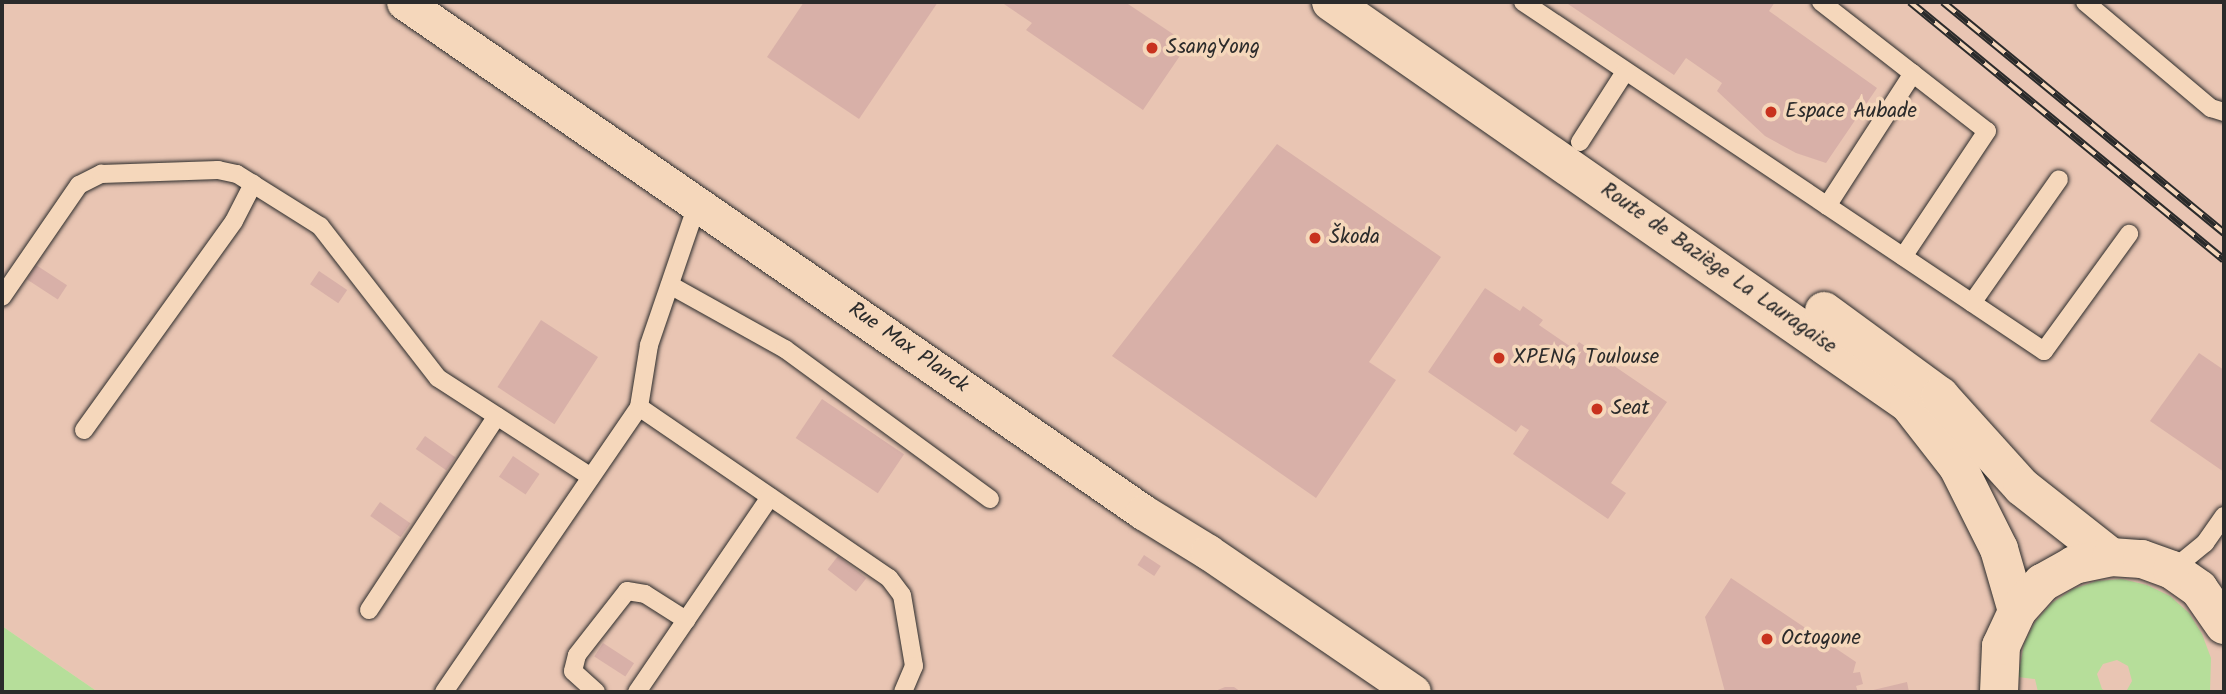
<!DOCTYPE html>
<html>
<head>
<meta charset="utf-8">
<style>
  body { margin:0 }
  #map { position:relative; width:2226px; height:694px; overflow:hidden; background:#f6d3bc; font-family:Kalam,sans-serif }
  div>[style] { position:absolute }
  [style*='--x'] { left:calc(var(--x)*1px); top:calc(var(--y)*1px); width:calc(var(--w)*1px); rotate:calc(var(--a)*1deg) }
  .built>* { inset:0; background:#e9c5b3 }
  .green>* { inset:0; background:#b6de9a }
  .building>* { inset:0; background:#d8b0a8; transform-origin:0 0 }
  .roads { filter:drop-shadow(0 0 2px #2b2b2b) drop-shadow(0 0 2px #2b2b2b) }
  .service>* { height:18px; margin:-9px; padding:0 9px; transform-origin:9px; border-radius:9px; background:#f5d7bb }
  .minor>* { height:35px; margin:-17.5px; padding:0 17.5px; transform-origin:17.5px; border-radius:17.5px; background:#f5d7bb }
  .secondary>* { height:38px; margin:-19px; padding:0 19px; transform-origin:19px; border-radius:19px; background:#f5d7bb }
  .rail>* { height:8px; margin-top:-4px; transform-origin:0; background:repeating-linear-gradient(90deg,#f5d7bb 0 16px,#2b2b2b 0 32px); box-sizing:border-box; border-block:2px solid #2b2b2b }
  .dots>* { width:19px; height:19px; translate:-50% -50%; box-sizing:border-box; border:4px solid #f5d7bb; border-radius:50% }
  span { translate:-50% -50%; white-space:nowrap; text-align:center; line-height:1.15; -webkit-text-stroke:7px #f5d7bb; paint-order:stroke }
  .poi-label { font-size:21px; color:#2b2b2b }
  .left { translate:0 -50%; text-align:left }
  .street-label { font-size:21px; color:#2b2b2b }
  .frame { position:absolute; inset:0; border:4px solid #2b2b2b; pointer-events:none }
</style>
</head>
<body>
<div id="map">
  <div class="built">
    <div style="clip-path:polygon(2px 2px,2224px 2px,2224px 692px,98px 692px,2px 626px)"></div>
  </div>
  <div class="green">
    <div style="clip-path:polygon(2122px 579px,2147px 585px,2170px 596px,2189px 613px,2202px 634px,2211px 658px,2210px 692px,2119px 692px,2127px 690px,2132px 681px,2128px 666px,2117px 660px,2103px 664px,2097px 674px,2102px 689px,2107px 692px,2038px 692px,2035px 679px,2018px 677px,2024px 644px,2035px 622px,2052px 603px,2073px 589px,2097px 581px)"></div>
    <div style="clip-path:polygon(2px 626px,98px 692px,2px 692px)"></div>
  </div>
  <div class="building">
    <div style="clip-path:polygon(804px 2px,938px 2px,859px 119px,767px 57px)"></div>
    <div style="clip-path:polygon(1001px 2px,1125px 2px,1188px 44px,1143px 110px,1026px 30px,1032px 23px)"></div>
    <div style="clip-path:polygon(1565px 2px,1775px 2px,1769px 11px,1877px 88px,1826px 163px,1796px 153px,1765px 136px,1717px 91px,1722px 83px,1686px 58px,1674px 75px)"></div>
    <div style="clip-path:polygon(1277px 144px,1441px 257px,1369px 362px,1396px 380px,1316px 498px,1112px 356px)"></div>
    <div style="left:36px;top:265px;width:37px;height:17px;rotate:33deg"></div>
    <div style="left:319px;top:271px;width:34px;height:16px;rotate:34deg"></div>
    <div style="clip-path:polygon(1485px 288px,1520px 311px,1523px 306px,1543px 320px,1539px 325px,1574px 349px,1579px 342px,1667px 402px,1611px 483px,1626px 493px,1608px 519px,1513px 454px,1529px 430px,1521px 425px,1516px 432px,1428px 372px)"></div>
    <div style="left:541px;top:320px;width:68px;height:80px;rotate:33deg"></div>
    <div style="clip-path:polygon(2199px 353px,2224px 370px,2224px 472px,2150px 421px)"></div>
    <div style="left:822px;top:399px;width:99px;height:47px;rotate:34deg"></div>
    <div style="left:425px;top:436px;width:37px;height:16px;rotate:35deg"></div>
    <div style="left:513px;top:456px;width:32px;height:25px;rotate:34deg"></div>
    <div style="left:380px;top:502px;width:37px;height:17px;rotate:35deg"></div>
    <div style="left:1144px;top:555px;width:20px;height:12px;rotate:33deg"></div>
    <div style="left:838px;top:556px;width:36px;height:17px;rotate:38deg"></div>
    <div style="clip-path:polygon(1731px 578px,1856px 662px,1853px 673px,1860px 672px,1863px 684px,1856px 686px,1858px 692px,1725px 692px,1705px 617px)"></div>
    <div style="left:603px;top:643px;width:37px;height:16px;rotate:33deg"></div>
    <div style="clip-path:polygon(1907px 682px,1909px 692px,1869px 692px,1869px 691px)"></div>
    <div style="clip-path:polygon(1225px 687px,1234px 687px,1241px 692px,1213px 692px)"></div>
  </div>
  <div class="roads">
    <div class="service">
      <div style="--x:1523;--y:2;--w:627;--a:33.82"></div>
      <div style="--x:2044;--y:351;--w:145;--a:-54"></div>
      <div style="--x:1821;--y:2;--w:210;--a:37.9"></div>
      <div style="--x:1987;--y:131;--w:151;--a:123.7"></div>
      <div style="--x:2085;--y:2;--w:165;--a:40.1"></div>
      <div style="--x:2211;--y:108;--w:14;--a:17"></div>
      <div style="--x:1580;--y:142;--w:83;--a:-57.3"></div>
      <div style="--x:1827;--y:206;--w:158;--a:-57.1"></div>
      <div style="--x:670;--y:285;--w:132;--a:29.1"></div>
      <div style="--x:785;--y:349;--w:254;--a:36.2"></div>
      <div style="--x:2;--y:297;--w:136;--a:-55.5"></div>
      <div style="--x:79;--y:185;--w:25;--a:-27"></div>
      <div style="--x:101;--y:174;--w:117;--a:-2"></div>
      <div style="--x:218;--y:170;--w:19;--a:12"></div>
      <div style="--x:237;--y:174;--w:98;--a:32.1"></div>
      <div style="--x:320;--y:226;--w:192;--a:52.2"></div>
      <div style="--x:438;--y:378;--w:182;--a:32.9"></div>
      <div style="--x:1972;--y:303;--w:151;--a:-54.9"></div>
      <div style="--x:639;--y:407;--w:303;--a:34.4"></div>
      <div style="--x:889;--y:578;--w:21;--a:53"></div>
      <div style="--x:902;--y:595;--w:72;--a:80.4"></div>
      <div style="--x:914;--y:666;--w:28;--a:113"></div>
      <div style="--x:84;--y:430;--w:257;--a:-54.3"></div>
      <div style="--x:234;--y:221;--w:42;--a:-62.8"></div>
      <div style="--x:2172;--y:570;--w:43;--a:-39.3"></div>
      <div style="--x:2205;--y:543;--w:33;--a:-55"></div>
      <div style="--x:369;--y:610;--w:232;--a:-56.6"></div>
      <div style="--x:444;--y:692;--w:345;--a:-55.6"></div>
      <div style="--x:639;--y:407;--w:63;--a:-80.8"></div>
      <div style="--x:649;--y:345;--w:151;--a:-71.1"></div>
      <div style="--x:596;--y:692;--w:31;--a:-138"></div>
      <div style="--x:573;--y:671;--w:16;--a:-76"></div>
      <div style="--x:577;--y:655;--w:81;--a:-52"></div>
      <div style="--x:627;--y:591;--w:18;--a:9"></div>
      <div style="--x:645;--y:594;--w:49;--a:32.4"></div>
      <div style="--x:637;--y:692;--w:236;--a:-55.7"></div>
    </div>
    <div class="minor">
      <div style="--x:404;--y:2;--w:898;--a:34.61"></div>
      <div style="--x:1143;--y:512;--w:76;--a:31.6"></div>
      <div style="--x:1208;--y:552;--w:248;--a:34.3"></div>
    </div>
    <div class="secondary">
      <div style="--x:1331;--y:2;--w:704;--a:34.82"></div>
      <div style="--x:1909;--y:404;--w:80;--a:52.1"></div>
      <div style="--x:1958;--y:467;--w:92;--a:63.4"></div>
      <div style="--x:1999;--y:549;--w:65;--a:73.8"></div>
      <div style="--x:1824;--y:311;--w:144;--a:36.2"></div>
      <div style="--x:1940;--y:396;--w:122;--a:48"></div>
      <div style="--x:2022;--y:487;--w:113;--a:38.2"></div>
      <div style="--x:1999;--y:692;--w:46;--a:-87.5"></div>
      <div style="--x:2001;--y:646;--w:38;--a:-65"></div>
      <div style="--x:2017;--y:611;--w:38;--a:-48"></div>
      <div style="--x:2042;--y:583;--w:37;--a:-29"></div>
      <div style="--x:2074;--y:565;--w:38;--a:-12"></div>
      <div style="--x:2111;--y:557;--w:31;--a:4"></div>
      <div style="--x:2142;--y:559;--w:32;--a:20"></div>
      <div style="--x:2172;--y:570;--w:33;--a:35"></div>
      <div style="--x:2199;--y:589;--w:44;--a:55.2"></div>
    </div>
  </div>
  <div class="rail">
    <div style="--x:1910;--y:2;--w:406;--a:39.4"></div>
    <div style="--x:1943;--y:2;--w:364;--a:39.4"></div>
  </div>
  <div class="dots">
    <div style="left:1152px;top:48px;background:#c8321e"></div>
    <div style="left:1771px;top:112px;background:#c8321e"></div>
    <div style="left:1315px;top:238px;background:#c8321e"></div>
    <div style="left:1499px;top:358px;background:#c8321e"></div>
    <div style="left:1597px;top:409px;background:#c8321e"></div>
    <div style="left:1767px;top:639px;background:#c8321e"></div>
  </div>
  <div class="poi-label">
    <span class="left" style="left:1166px;top:48px">SsangYong</span>
    <span class="left" style="left:1785px;top:112px">Espace Aubade</span>
    <span class="left" style="left:1329px;top:238px">Škoda</span>
    <span class="left" style="left:1513px;top:358px">XPENG Toulouse</span>
    <span class="left" style="left:1611px;top:409px">Seat</span>
    <span class="left" style="left:1781px;top:639px">Octogone</span>
  </div>
  <div class="street-label">
    <span style="left:1718px;top:269px;rotate:35deg">Route de Baziège La Lauragaise</span>
    <span style="left:908px;top:348px;rotate:35deg">Rue Max Planck</span>
  </div>
  <div class="frame"></div>
</div>
</body>
</html>
